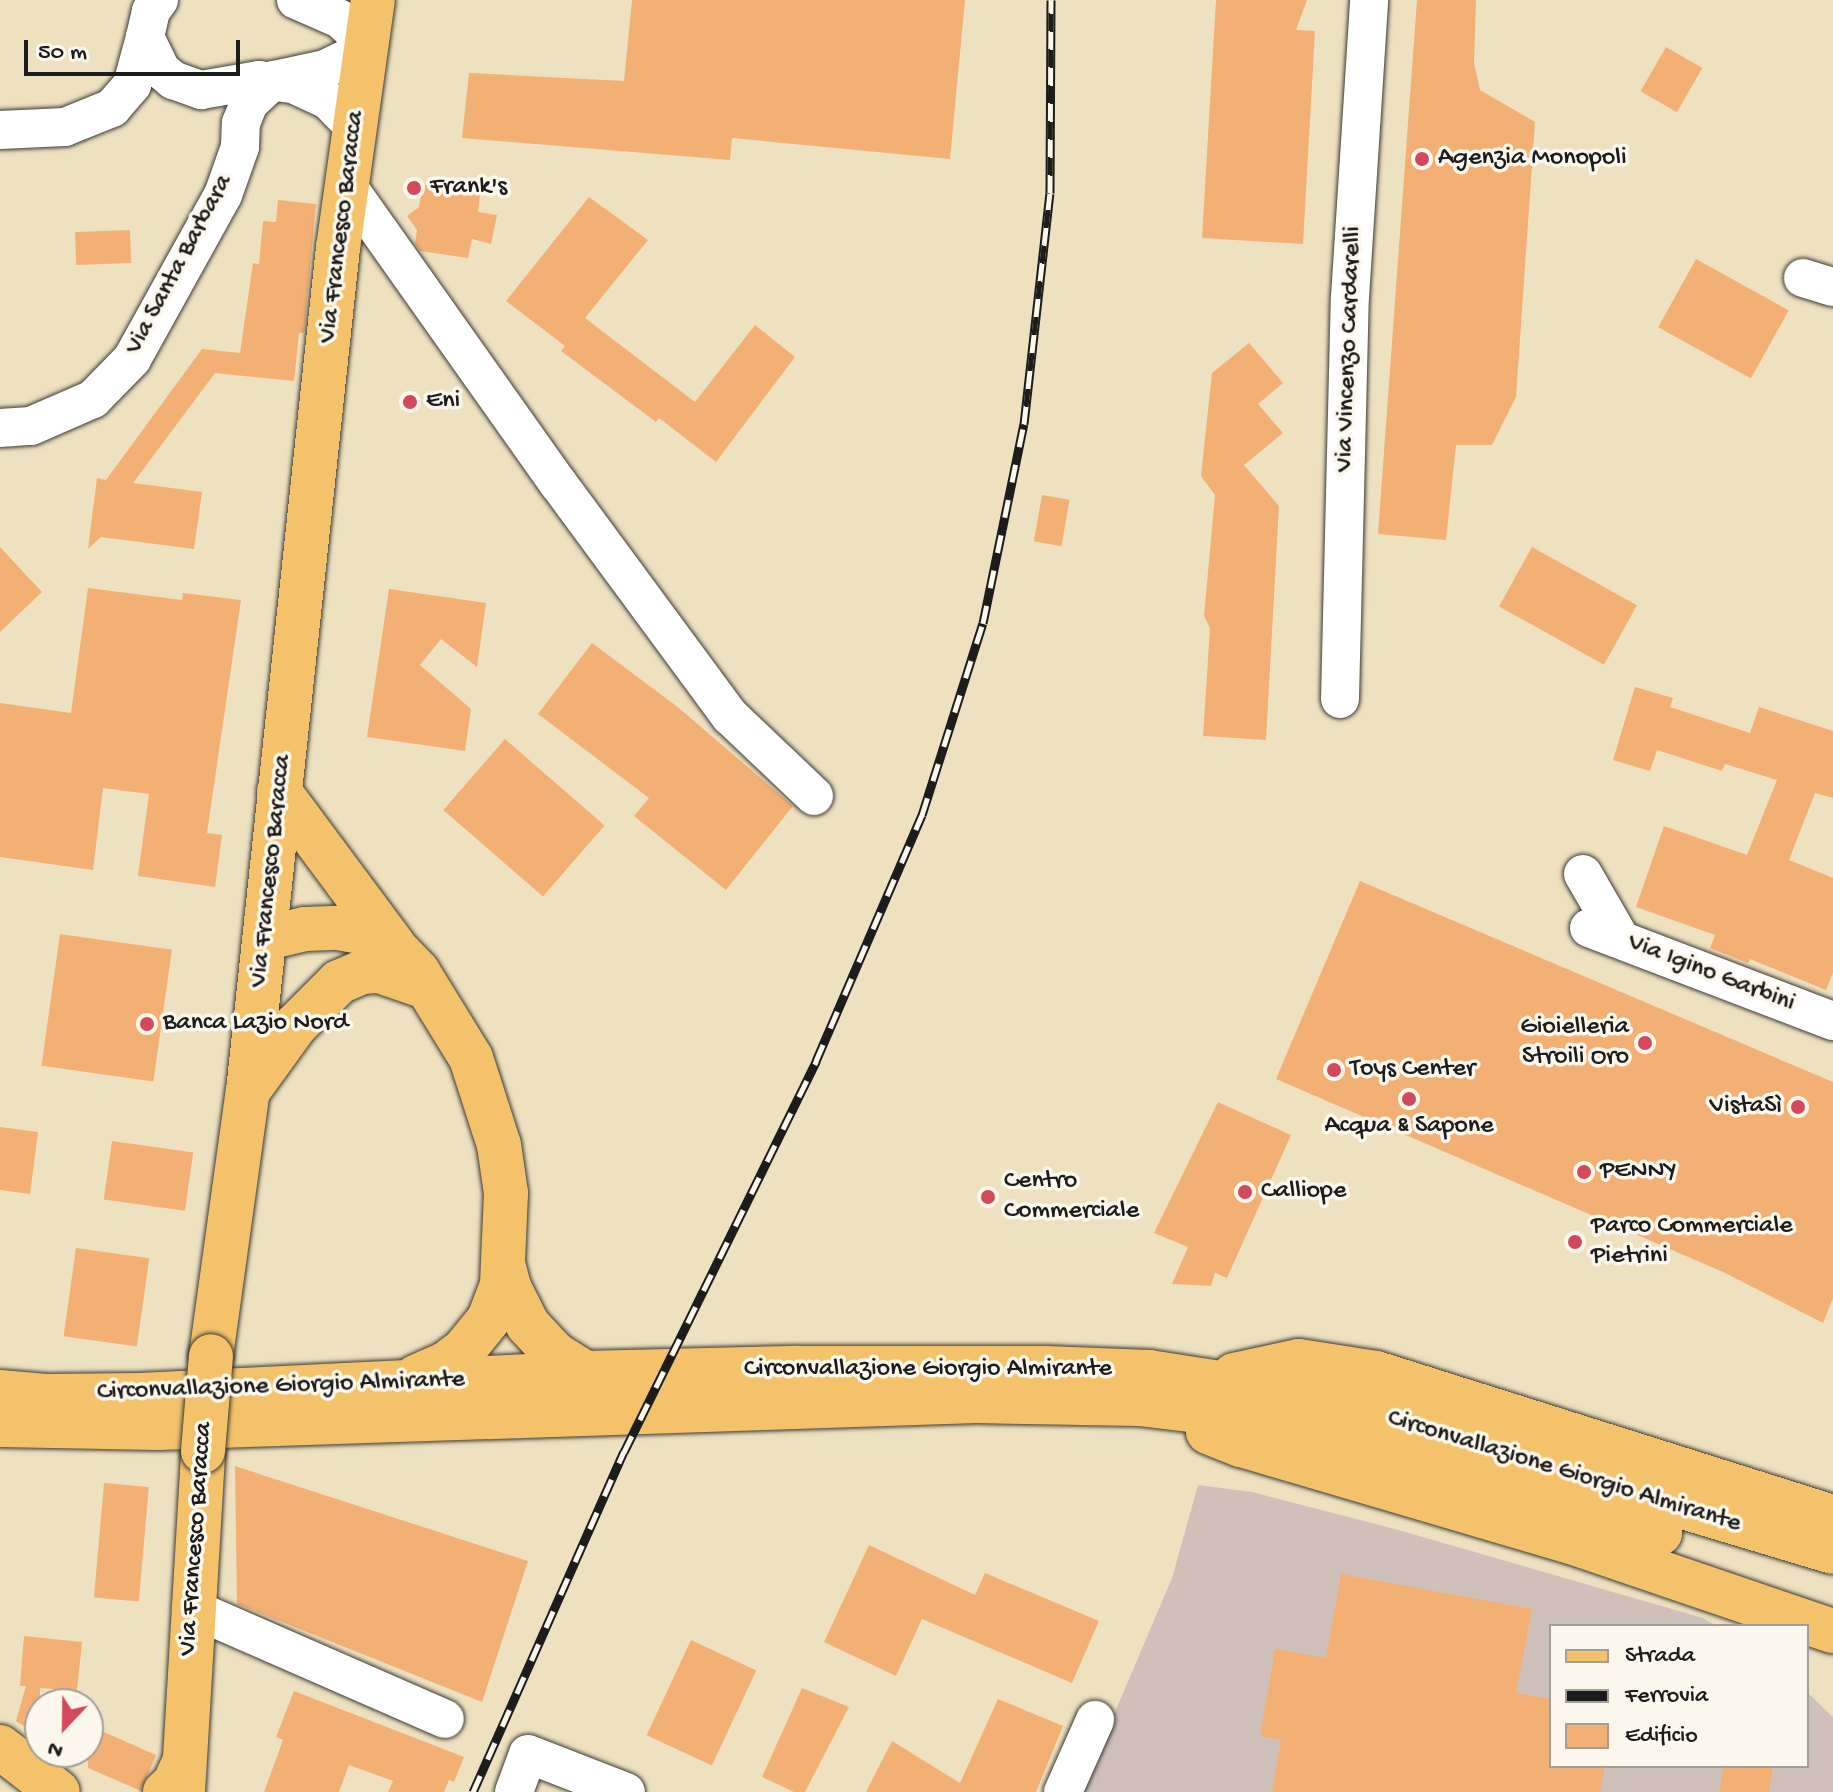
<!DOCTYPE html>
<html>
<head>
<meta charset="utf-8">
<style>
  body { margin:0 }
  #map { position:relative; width:1833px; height:1792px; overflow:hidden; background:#eee1c0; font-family:"Gochi Hand",sans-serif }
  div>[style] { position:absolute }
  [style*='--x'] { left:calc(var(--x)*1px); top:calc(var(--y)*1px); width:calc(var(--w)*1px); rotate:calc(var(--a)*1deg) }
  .industrial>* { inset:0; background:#cfc1ba }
  .building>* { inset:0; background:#f3b074; transform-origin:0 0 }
  .roads { filter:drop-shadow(0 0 2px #3c3a35) drop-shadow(0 0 2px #3c3a35) }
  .minor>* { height:38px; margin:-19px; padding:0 19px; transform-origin:19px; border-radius:19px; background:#fff }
  .major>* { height:44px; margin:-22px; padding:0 22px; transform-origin:22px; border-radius:22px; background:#f3c26a }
  .highway>* { height:44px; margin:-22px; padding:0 22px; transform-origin:22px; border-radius:22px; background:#f3c26a }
  .rail>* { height:9px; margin-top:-4.5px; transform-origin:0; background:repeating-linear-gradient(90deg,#fbf7ec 0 18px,#1c1c1c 0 36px); box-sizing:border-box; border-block:2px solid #1c1c1c }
  .bridges { filter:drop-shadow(0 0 2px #3c3a35) drop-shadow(0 0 2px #3c3a35) }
  .major-bridge>* { height:44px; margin:-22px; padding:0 22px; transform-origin:22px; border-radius:22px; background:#f3c26a }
  .dots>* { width:22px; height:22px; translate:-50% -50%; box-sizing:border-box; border:4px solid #fbf7ec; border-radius:50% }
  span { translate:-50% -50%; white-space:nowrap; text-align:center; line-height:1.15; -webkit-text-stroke:7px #fbf7ec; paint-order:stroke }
  .poi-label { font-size:26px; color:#1c1c1c }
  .left { translate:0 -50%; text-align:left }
  .right { translate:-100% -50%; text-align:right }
  .street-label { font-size:26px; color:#1c1c1c }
  .legend { position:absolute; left:1549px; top:1624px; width:260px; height:144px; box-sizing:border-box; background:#fbf7ec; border:2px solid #a29f99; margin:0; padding:10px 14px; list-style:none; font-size:24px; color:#1c1c1c }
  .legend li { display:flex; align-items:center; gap:16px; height:40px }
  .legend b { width:40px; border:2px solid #a29f99 }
  .north { position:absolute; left:24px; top:1688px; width:80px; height:80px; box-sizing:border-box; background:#fbf7ec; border:2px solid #a29f99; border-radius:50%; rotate:202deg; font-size:22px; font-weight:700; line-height:32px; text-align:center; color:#1c1c1c }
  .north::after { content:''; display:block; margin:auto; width:28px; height:36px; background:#d1495b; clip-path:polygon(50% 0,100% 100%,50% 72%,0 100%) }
  .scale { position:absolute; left:24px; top:40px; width:216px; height:36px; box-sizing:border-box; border:4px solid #1c1c1c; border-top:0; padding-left:10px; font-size:24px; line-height:28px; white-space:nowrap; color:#1c1c1c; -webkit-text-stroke:6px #fbf7ec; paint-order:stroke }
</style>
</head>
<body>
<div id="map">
  <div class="industrial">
    <div style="clip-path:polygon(1198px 1485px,1252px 1492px,1395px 1529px,1703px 1618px,1716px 1626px,1551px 1626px,1551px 1766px,1807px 1766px,1807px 1692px,1833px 1717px,1833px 1792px,1081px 1792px,1172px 1578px)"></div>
  </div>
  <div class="building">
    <div style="clip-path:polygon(632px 0,965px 0,950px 159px,732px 138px,730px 160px,462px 138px,469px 73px,624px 81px)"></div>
    <div style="clip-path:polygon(1216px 0,1307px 0,1296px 30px,1315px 31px,1303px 244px,1202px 238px)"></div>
    <div style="clip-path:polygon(1417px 0,1476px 0,1474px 63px,1480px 90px,1535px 122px,1516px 397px,1492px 445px,1456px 445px,1446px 540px,1378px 534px)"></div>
    <div style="left:1666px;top:47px;width:42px;height:51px;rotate:30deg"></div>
    <div style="clip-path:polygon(423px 185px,480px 193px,478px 212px,497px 215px,491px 244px,472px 239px,468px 258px,420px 251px,415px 244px,417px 230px,407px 216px,419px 207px)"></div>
    <div style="clip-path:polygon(589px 197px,648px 240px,585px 318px,695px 402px,755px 325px,795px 357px,716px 462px,659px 418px,656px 422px,561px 351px,565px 346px,506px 301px)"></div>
    <div style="clip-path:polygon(278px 200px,316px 204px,304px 333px,299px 333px,294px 381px,215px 373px,133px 483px,202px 492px,194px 549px,101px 537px,88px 549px,97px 478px,106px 480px,202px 349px,240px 353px,253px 263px,259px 264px,263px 221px,276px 222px)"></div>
    <div style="left:130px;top:230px;width:33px;height:55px;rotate:88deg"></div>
    <div style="left:1696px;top:259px;width:106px;height:78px;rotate:29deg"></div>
    <div style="clip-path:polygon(1249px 343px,1283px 383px,1258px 404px,1283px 433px,1244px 465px,1279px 506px,1266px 740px,1203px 736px,1210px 628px,1204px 616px,1215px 495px,1201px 476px,1212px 373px)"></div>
    <div style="left:1042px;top:495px;width:28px;height:47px;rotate:10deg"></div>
    <div style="clip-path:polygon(0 547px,42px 592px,0 632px)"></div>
    <div style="left:1532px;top:547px;width:120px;height:68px;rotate:29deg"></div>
    <div style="clip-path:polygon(88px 588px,182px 600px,183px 593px,241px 600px,207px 833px,222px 835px,215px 887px,138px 876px,149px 794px,103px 788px,93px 870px,0 857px,0 703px,71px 713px)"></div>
    <div style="clip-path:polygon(389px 589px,486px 603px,477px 667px,441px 639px,420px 665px,471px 709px,465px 751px,367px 737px)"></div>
    <div style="clip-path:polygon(592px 643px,679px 708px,793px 806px,726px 890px,634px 816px,649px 798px,538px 714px)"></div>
    <div style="clip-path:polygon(1635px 687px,1673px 698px,1670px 707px,1750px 733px,1759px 707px,1833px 731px,1833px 798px,1815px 793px,1789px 860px,1833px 878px,1833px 973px,1826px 990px,1750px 959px,1748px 963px,1710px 948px,1715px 935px,1636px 907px,1664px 826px,1747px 855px,1777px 780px,1725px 764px,1722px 771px,1657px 750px,1650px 771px,1613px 760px)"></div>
    <div style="left:505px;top:739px;width:132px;height:94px;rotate:41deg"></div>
    <div style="clip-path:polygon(1360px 881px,1833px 1082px,1833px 1298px,1823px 1323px,1723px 1272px,1276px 1079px)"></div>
    <div style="left:60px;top:934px;width:113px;height:133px;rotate:8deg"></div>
    <div style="clip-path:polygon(1218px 1102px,1291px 1135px,1227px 1278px,1215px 1273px,1211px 1286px,1172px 1284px,1188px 1247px,1154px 1233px)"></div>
    <div style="clip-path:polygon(0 1127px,38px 1132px,30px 1194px,0 1190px)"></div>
    <div style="left:112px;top:1141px;width:82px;height:59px;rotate:8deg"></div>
    <div style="left:76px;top:1248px;width:74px;height:89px;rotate:8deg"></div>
    <div style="clip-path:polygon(235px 1466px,528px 1561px,482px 1702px,237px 1604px)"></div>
    <div style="left:104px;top:1483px;width:45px;height:115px;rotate:5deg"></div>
    <div style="clip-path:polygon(869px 1545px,975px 1595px,985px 1573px,1099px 1621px,1072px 1683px,922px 1619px,896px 1676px,824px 1642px)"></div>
    <div style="clip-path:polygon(1341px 1574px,1532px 1609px,1516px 1693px,1551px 1699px,1551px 1766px,1605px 1766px,1600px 1792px,1272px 1792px,1281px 1740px,1260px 1736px,1275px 1649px,1326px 1658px)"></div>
    <div style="clip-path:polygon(24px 1636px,82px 1642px,77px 1691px,40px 1688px,40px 1736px,16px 1721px,26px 1686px,20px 1686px)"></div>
    <div style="left:691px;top:1640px;width:72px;height:105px;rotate:25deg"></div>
    <div style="clip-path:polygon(802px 1688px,849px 1707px,805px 1792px,794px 1792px,762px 1777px)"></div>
    <div style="clip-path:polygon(294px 1691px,464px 1757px,454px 1782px,449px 1780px,444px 1792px,388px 1792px,393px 1781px,349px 1765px,339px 1792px,264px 1792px,283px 1740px,276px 1737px)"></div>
    <div style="clip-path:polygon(998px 1699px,1063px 1726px,1036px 1792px,866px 1792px,892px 1741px,960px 1783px)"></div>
    <div style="clip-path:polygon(88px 1725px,156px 1755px,141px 1791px,88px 1768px)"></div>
    <div style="clip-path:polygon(1724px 1766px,1773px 1766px,1769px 1792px,1719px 1792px)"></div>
  </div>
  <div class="roads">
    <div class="minor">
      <div style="--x:159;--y:0;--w:14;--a:126"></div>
      <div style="--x:151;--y:11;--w:27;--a:103"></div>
      <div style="--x:145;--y:37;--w:37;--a:64"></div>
      <div style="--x:161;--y:70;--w:16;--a:40"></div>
      <div style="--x:173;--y:80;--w:30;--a:20"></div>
      <div style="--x:201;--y:90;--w:59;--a:-9.8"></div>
      <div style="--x:259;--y:80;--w:34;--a:7"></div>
      <div style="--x:293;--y:84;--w:40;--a:25"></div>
      <div style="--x:329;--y:101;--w:36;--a:46"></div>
      <div style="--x:0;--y:130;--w:65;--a:-2.6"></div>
      <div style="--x:65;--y:127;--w:51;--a:-22"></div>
      <div style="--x:112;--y:108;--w:30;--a:-49"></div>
      <div style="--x:132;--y:85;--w:50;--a:-74.8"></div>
      <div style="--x:346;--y:184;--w:367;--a:54.7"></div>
      <div style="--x:558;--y:483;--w:290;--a:53.6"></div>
      <div style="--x:730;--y:716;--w:116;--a:43.6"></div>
      <div style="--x:1803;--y:278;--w:31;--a:17"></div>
      <div style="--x:0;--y:428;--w:31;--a:-4"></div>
      <div style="--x:31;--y:426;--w:68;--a:-23.5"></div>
      <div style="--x:93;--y:399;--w:56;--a:-45.7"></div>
      <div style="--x:132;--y:359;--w:188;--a:-61"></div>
      <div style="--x:223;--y:195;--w:51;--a:-70.5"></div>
      <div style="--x:240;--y:147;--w:24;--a:-88"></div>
      <div style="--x:241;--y:123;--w:22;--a:-68"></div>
      <div style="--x:249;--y:103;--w:34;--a:-43"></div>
      <div style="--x:274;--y:80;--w:52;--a:-12.2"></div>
      <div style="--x:325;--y:69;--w:37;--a:-26"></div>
      <div style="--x:358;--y:53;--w:13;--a:-45"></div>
      <div style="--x:367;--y:44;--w:37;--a:-137"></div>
      <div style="--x:340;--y:19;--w:48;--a:-156.6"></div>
      <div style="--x:1340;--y:699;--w:402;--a:-88.6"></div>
      <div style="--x:1350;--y:297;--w:298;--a:-86.3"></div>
      <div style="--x:1583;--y:874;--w:74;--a:60"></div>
      <div style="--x:1589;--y:928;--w:261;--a:20.9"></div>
      <div style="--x:191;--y:1608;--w:277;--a:23.6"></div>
      <div style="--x:514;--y:1792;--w:40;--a:-69.8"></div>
      <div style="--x:528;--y:1754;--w:105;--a:21.2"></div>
      <div style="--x:1063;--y:1792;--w:79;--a:-66"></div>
    </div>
    <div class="major">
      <div style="--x:211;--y:1356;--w:268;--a:-82.1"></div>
      <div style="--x:248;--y:1091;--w:848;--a:-83.91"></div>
      <div style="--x:338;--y:248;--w:250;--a:-82"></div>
      <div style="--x:183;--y:1792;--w:342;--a:-86.6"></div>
    </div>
    <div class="highway">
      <div style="--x:279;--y:791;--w:193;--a:53.4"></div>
      <div style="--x:266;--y:938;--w:40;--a:-13"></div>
      <div style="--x:305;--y:929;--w:33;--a:-2"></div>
      <div style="--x:338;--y:928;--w:22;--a:10"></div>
      <div style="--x:360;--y:932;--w:38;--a:25"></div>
      <div style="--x:395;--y:948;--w:33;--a:46"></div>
      <div style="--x:418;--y:972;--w:101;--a:58.4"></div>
      <div style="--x:471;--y:1058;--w:91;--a:72.2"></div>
      <div style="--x:499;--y:1145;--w:49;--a:81.7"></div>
      <div style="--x:506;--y:1193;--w:92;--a:92.5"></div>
      <div style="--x:502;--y:1285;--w:36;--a:111"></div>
      <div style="--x:489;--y:1319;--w:40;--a:129"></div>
      <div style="--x:464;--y:1350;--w:21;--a:143"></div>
      <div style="--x:447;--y:1363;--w:34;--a:156"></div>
      <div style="--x:248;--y:1091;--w:82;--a:-54"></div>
      <div style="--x:296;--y:1025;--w:61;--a:-45"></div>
      <div style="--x:339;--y:982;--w:26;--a:-23"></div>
      <div style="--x:363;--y:972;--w:16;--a:-4"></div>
      <div style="--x:379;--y:971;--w:50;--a:18.8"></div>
      <div style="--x:504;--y:1267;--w:21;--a:76"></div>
      <div style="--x:509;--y:1287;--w:42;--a:63.4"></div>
      <div style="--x:528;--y:1325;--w:40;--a:47"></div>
      <div style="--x:555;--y:1354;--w:36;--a:32"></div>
      <div style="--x:1234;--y:1375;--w:66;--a:-12.2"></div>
      <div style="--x:1299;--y:1361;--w:78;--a:8.9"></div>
      <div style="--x:1376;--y:1373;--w:479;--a:17.5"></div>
      <div style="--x:0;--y:1392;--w:46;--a:5"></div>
      <div style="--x:46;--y:1396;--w:94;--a:-0.6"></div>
      <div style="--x:140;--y:1395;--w:447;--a:-2.8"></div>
      <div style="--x:586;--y:1373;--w:212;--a:-1.4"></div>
      <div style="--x:798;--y:1368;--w:248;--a:0"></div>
      <div style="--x:1046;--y:1368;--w:103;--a:2.2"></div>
      <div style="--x:1149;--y:1372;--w:176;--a:8.8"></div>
      <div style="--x:1323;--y:1399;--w:532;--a:16.7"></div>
      <div style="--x:0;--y:1425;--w:158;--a:1.1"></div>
      <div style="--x:158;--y:1428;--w:819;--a:-1.89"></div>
      <div style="--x:977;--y:1401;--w:162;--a:1.1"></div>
      <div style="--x:1139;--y:1404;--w:118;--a:6.8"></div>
      <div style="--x:1256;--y:1418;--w:91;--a:12.7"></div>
      <div style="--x:1345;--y:1438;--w:128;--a:14.9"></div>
      <div style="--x:1469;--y:1471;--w:201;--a:18"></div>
      <div style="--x:1208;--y:1432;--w:35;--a:22"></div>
      <div style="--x:1241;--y:1445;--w:344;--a:16.4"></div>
      <div style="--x:1571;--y:1542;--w:277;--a:18.8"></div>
      <div style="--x:0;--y:1747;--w:73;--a:37.8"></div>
      <div style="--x:165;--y:1792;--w:12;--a:-42"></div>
      <div style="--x:174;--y:1784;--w:23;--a:-65"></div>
    </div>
  </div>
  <div class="rail">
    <div style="--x:473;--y:1792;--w:372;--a:-66.1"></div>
    <div style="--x:624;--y:1452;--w:436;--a:-63.8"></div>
    <div style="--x:816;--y:1061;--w:268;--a:-66.7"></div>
    <div style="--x:922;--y:815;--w:201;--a:-72.4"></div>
    <div style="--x:983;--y:623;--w:203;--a:-78.4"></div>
    <div style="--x:1024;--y:424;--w:232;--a:-83.6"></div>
    <div style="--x:1050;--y:193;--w:193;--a:-89.7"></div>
  </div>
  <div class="bridges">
    <div class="major-bridge">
      <div style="--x:203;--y:1451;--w:95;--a:-85.2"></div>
    </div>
  </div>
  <div class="dots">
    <div style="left:1422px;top:159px;background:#d1495b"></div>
    <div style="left:414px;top:188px;background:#d1495b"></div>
    <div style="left:410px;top:402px;background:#d1495b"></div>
    <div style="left:147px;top:1024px;background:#d1495b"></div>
    <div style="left:1645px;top:1043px;background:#d1495b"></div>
    <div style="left:1334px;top:1070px;background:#d1495b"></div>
    <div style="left:1409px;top:1099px;background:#d1495b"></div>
    <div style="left:1798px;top:1107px;background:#d1495b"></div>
    <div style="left:1584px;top:1172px;background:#d1495b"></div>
    <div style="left:1245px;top:1192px;background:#d1495b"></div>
    <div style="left:988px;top:1197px;background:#d1495b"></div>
    <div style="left:1575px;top:1242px;background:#d1495b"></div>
  </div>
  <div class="poi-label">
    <span class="left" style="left:1438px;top:159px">Agenzia Monopoli</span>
    <span class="left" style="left:430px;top:188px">Frank's</span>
    <span class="left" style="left:426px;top:402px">Eni</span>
    <span class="left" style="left:163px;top:1024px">Banca Lazio Nord</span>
    <span class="right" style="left:1629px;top:1043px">Gioielleria<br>Stroili Oro</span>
    <span class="left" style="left:1350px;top:1070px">Toys Center</span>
    <span class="right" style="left:1782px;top:1107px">VistaSì</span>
    <span style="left:1409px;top:1127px">Acqua &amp; Sapone</span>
    <span class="left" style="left:1600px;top:1172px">PENNY</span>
    <span class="left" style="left:1004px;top:1197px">Centro<br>Commerciale</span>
    <span class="left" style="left:1261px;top:1192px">Calliope</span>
    <span class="left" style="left:1591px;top:1242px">Parco Commerciale<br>Pietrini</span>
  </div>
  <div class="street-label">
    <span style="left:343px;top:227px;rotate:-83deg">Via Francesco Baracca</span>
    <span style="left:180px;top:265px;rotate:-62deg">Via Santa Barbara</span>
    <span style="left:1350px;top:349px;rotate:-88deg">Via Vincenzo Cardarelli</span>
    <span style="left:272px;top:871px;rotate:-84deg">Via Francesco Baracca</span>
    <span style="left:1711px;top:974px;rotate:21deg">Via Igino Garbini</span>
    <span style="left:928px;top:1370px">Circonvallazione Giorgio Almirante</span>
    <span style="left:281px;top:1387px;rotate:-2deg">Circonvallazione Giorgio Almirante</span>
    <span style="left:1564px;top:1472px;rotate:17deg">Circonvallazione Giorgio Almirante</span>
    <span style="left:197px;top:1539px;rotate:-86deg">Via Francesco Baracca</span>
  </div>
  <ul class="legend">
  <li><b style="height:10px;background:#f3c26a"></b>Strada</li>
  <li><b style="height:10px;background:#1c1c1c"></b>Ferrovia</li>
  <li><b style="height:22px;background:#f3b074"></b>Edificio</li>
  </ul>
  <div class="north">N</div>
  <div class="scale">50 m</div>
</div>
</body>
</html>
